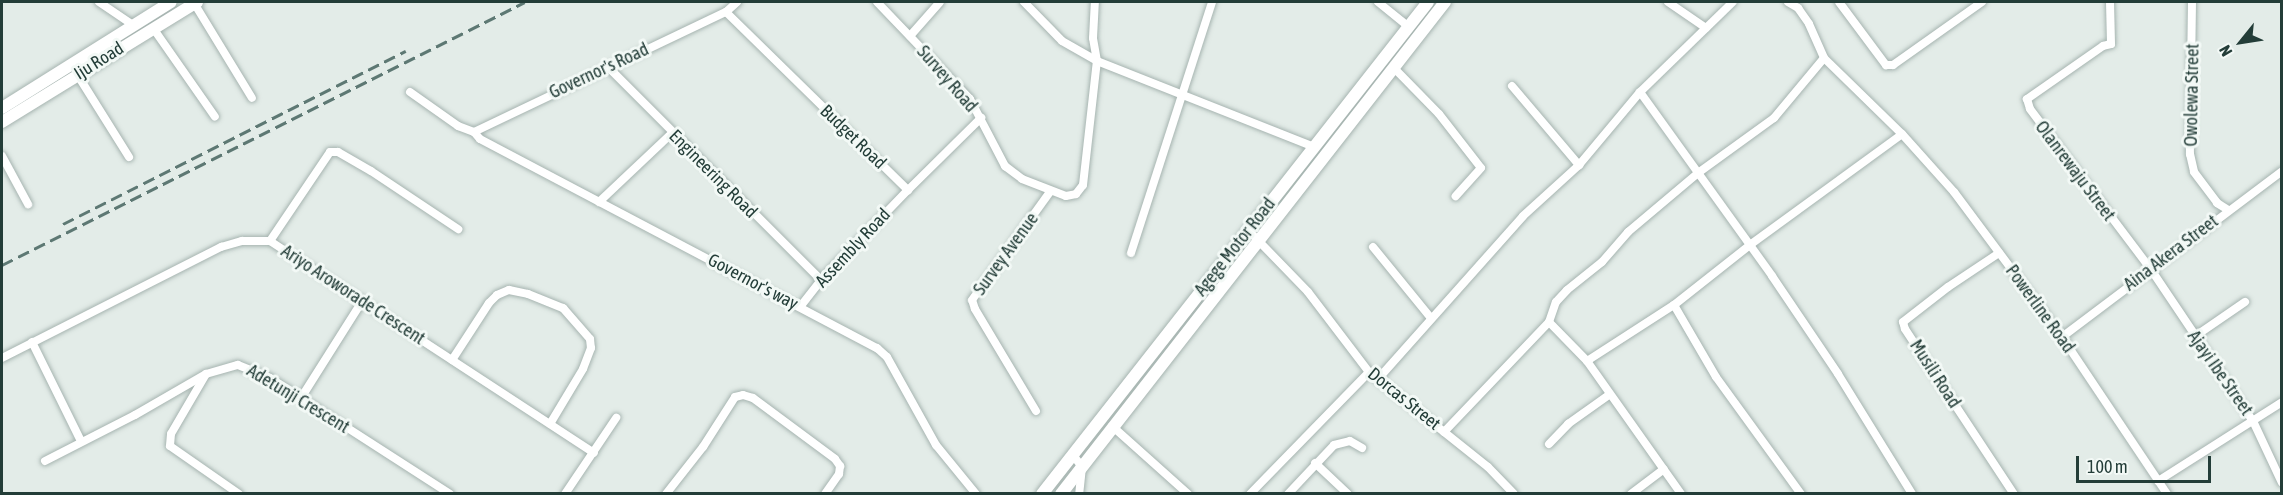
<!DOCTYPE html>
<html>
<head>
<meta charset="utf-8">
<style>
  body { margin:0 }
  #map { position:relative; width:2283px; height:495px; overflow:hidden; background:#e3ece8; font-family:"Asap Condensed",sans-serif }
  div>[style] { position:absolute }
  [style*='--x'] { left:calc(var(--x)*1px); top:calc(var(--y)*1px); width:calc(var(--w)*1px); rotate:calc(var(--a)*1deg) }
  .roads { filter:drop-shadow(0 0 2px #a6b4b0) drop-shadow(0 0 2px #a6b4b0) }
  .street>* { height:8px; margin:-4px; padding:0 4px; transform-origin:4px; border-radius:4px; background:#fff }
  .secondary>* { height:12px; margin:-6px; padding:0 6px; transform-origin:6px; border-radius:6px; background:#fff }
  .rail>* { height:3px; margin-top:-1.5px; transform-origin:0; background:repeating-linear-gradient(90deg,#5d7873 0 12px,transparent 0 18px) }
  span { translate:-50% -50%; white-space:nowrap; text-align:center; line-height:1.15; -webkit-text-stroke:6px #f3f9f6; paint-order:stroke }
  .street-label { font-size:18px; color:#233d38 }
  .frame { position:absolute; inset:0; border:3px solid #233d38; pointer-events:none }
  .north { position:absolute; left:2211px; top:12px; width:60px; height:60px; -webkit-text-stroke:4px #f3f9f6; paint-order:stroke; rotate:240deg; font-size:16px; font-weight:700; line-height:24px; text-align:center; color:#233d38 }
  .north::after { content:''; display:block; margin:auto; width:21px; height:27px; background:#233d38; clip-path:polygon(50% 0,100% 100%,50% 72%,0 100%) }
  .scale { position:absolute; left:2076px; top:456px; width:135px; height:27px; box-sizing:border-box; border:3px solid #233d38; border-top:0; padding-left:8px; font-size:18px; line-height:21px; white-space:nowrap; color:#233d38; -webkit-text-stroke:4px #f3f9f6; paint-order:stroke }
</style>
</head>
<body>
<div id="map">
  <div class="roads">
    <div class="street">
      <div style="--x:99;--y:2;--w:41;--a:34.1"></div>
      <div style="--x:877;--y:2;--w:134;--a:46.2"></div>
      <div style="--x:970;--y:99;--w:76;--a:62.4"></div>
      <div style="--x:1005;--y:166;--w:21;--a:37"></div>
      <div style="--x:1022;--y:179;--w:47;--a:21.1"></div>
      <div style="--x:1066;--y:196;--w:10;--a:-11"></div>
      <div style="--x:1076;--y:194;--w:11;--a:-52"></div>
      <div style="--x:1083;--y:185;--w:125;--a:-83.6"></div>
      <div style="--x:1097;--y:61;--w:23;--a:-100"></div>
      <div style="--x:1093;--y:38;--w:36;--a:-87"></div>
      <div style="--x:1024;--y:2;--w:54;--a:45.7"></div>
      <div style="--x:1062;--y:41;--w:40;--a:29.7"></div>
      <div style="--x:1097;--y:61;--w:233;--a:21.6"></div>
      <div style="--x:1378;--y:2;--w:40;--a:39"></div>
      <div style="--x:1668;--y:2;--w:46;--a:34.4"></div>
      <div style="--x:1788;--y:2;--w:12;--a:31"></div>
      <div style="--x:1798;--y:8;--w:19;--a:55"></div>
      <div style="--x:1809;--y:24;--w:37;--a:66"></div>
      <div style="--x:1824;--y:58;--w:109;--a:44.3"></div>
      <div style="--x:1902;--y:134;--w:78;--a:48.1"></div>
      <div style="--x:1954;--y:192;--w:181;--a:53.3"></div>
      <div style="--x:2062;--y:337;--w:189;--a:56.2"></div>
      <div style="--x:1839;--y:2;--w:79;--a:53.3"></div>
      <div style="--x:1886;--y:65;--w:7;--a:0"></div>
      <div style="--x:1893;--y:65;--w:109;--a:-35.3"></div>
      <div style="--x:2110;--y:2;--w:42;--a:88.6"></div>
      <div style="--x:2111;--y:44;--w:8;--a:166"></div>
      <div style="--x:2103;--y:46;--w:93;--a:145.1"></div>
      <div style="--x:2027;--y:99;--w:10;--a:73"></div>
      <div style="--x:2030;--y:109;--w:199;--a:53"></div>
      <div style="--x:2150;--y:268;--w:184;--a:56.1"></div>
      <div style="--x:2253;--y:421;--w:68;--a:64.9"></div>
      <div style="--x:2192;--y:2;--w:152;--a:90.8"></div>
      <div style="--x:2190;--y:154;--w:18;--a:77"></div>
      <div style="--x:2194;--y:172;--w:39;--a:53"></div>
      <div style="--x:2217;--y:203;--w:13;--a:32"></div>
      <div style="--x:194;--y:3;--w:111;--a:58.6"></div>
      <div style="--x:726;--y:12;--w:255;--a:44.4"></div>
      <div style="--x:908;--y:190;--w:103;--a:-44.6"></div>
      <div style="--x:153;--y:28;--w:108;--a:55.1"></div>
      <div style="--x:910;--y:36;--w:45;--a:-48.6"></div>
      <div style="--x:608;--y:67;--w:301;--a:45"></div>
      <div style="--x:1394;--y:68;--w:64;--a:45.6"></div>
      <div style="--x:1439;--y:114;--w:68;--a:52.1"></div>
      <div style="--x:1481;--y:168;--w:38;--a:132"></div>
      <div style="--x:77;--y:74;--w:98;--a:57.9"></div>
      <div style="--x:1512;--y:86;--w:104;--a:49.7"></div>
      <div style="--x:410;--y:92;--w:59;--a:35.3"></div>
      <div style="--x:458;--y:126;--w:17;--a:21"></div>
      <div style="--x:1640;--y:92;--w:226;--a:54.3"></div>
      <div style="--x:1772;--y:276;--w:118;--a:56"></div>
      <div style="--x:1838;--y:374;--w:141;--a:58.3"></div>
      <div style="--x:474;--y:132;--w:9;--a:49"></div>
      <div style="--x:480;--y:139;--w:449;--a:27.8"></div>
      <div style="--x:877;--y:348;--w:13;--a:42"></div>
      <div style="--x:887;--y:357;--w:101;--a:60.9"></div>
      <div style="--x:936;--y:445;--w:63;--a:50.8"></div>
      <div style="--x:474;--y:132;--w:279;--a:-25.5"></div>
      <div style="--x:726;--y:12;--w:15;--a:-42"></div>
      <div style="--x:2;--y:156;--w:55;--a:61.6"></div>
      <div style="--x:599;--y:202;--w:100;--a:-43.4"></div>
      <div style="--x:1248;--y:230;--w:86;--a:45.9"></div>
      <div style="--x:1308;--y:292;--w:101;--a:52.7"></div>
      <div style="--x:1369;--y:372;--w:152;--a:38.6"></div>
      <div style="--x:1488;--y:467;--w:37;--a:46"></div>
      <div style="--x:270;--y:241;--w:107;--a:-56"></div>
      <div style="--x:330;--y:152;--w:8;--a:0"></div>
      <div style="--x:338;--y:152;--w:38;--a:30"></div>
      <div style="--x:371;--y:171;--w:105;--a:33.7"></div>
      <div style="--x:1373;--y:247;--w:90;--a:50.8"></div>
      <div style="--x:1131;--y:253;--w:264;--a:-72.1"></div>
      <div style="--x:1999;--y:253;--w:61;--a:146.3"></div>
      <div style="--x:1948;--y:287;--w:57;--a:142.1"></div>
      <div style="--x:1903;--y:322;--w:7;--a:74"></div>
      <div style="--x:1905;--y:329;--w:198;--a:56.6"></div>
      <div style="--x:1674;--y:305;--w:83;--a:59.7"></div>
      <div style="--x:1716;--y:377;--w:145;--a:54"></div>
      <div style="--x:800;--y:307;--w:34;--a:-52"></div>
      <div style="--x:821;--y:280;--w:125;--a:-46"></div>
      <div style="--x:1549;--y:322;--w:54;--a:45.7"></div>
      <div style="--x:1587;--y:361;--w:163;--a:54.7"></div>
      <div style="--x:2062;--y:337;--w:276;--a:-37"></div>
      <div style="--x:2194;--y:337;--w:62;--a:-34.5"></div>
      <div style="--x:32;--y:342;--w:110;--a:63.7"></div>
      <div style="--x:2;--y:358;--w:246;--a:-26.9"></div>
      <div style="--x:221;--y:247;--w:22;--a:-16"></div>
      <div style="--x:242;--y:241;--w:28;--a:0"></div>
      <div style="--x:270;--y:241;--w:387;--a:33.2"></div>
      <div style="--x:452;--y:360;--w:68;--a:-57"></div>
      <div style="--x:489;--y:303;--w:11;--a:-45"></div>
      <div style="--x:497;--y:295;--w:13;--a:-23"></div>
      <div style="--x:509;--y:290;--w:19;--a:12"></div>
      <div style="--x:528;--y:294;--w:38;--a:22"></div>
      <div style="--x:563;--y:308;--w:41;--a:48.9"></div>
      <div style="--x:590;--y:339;--w:9;--a:84"></div>
      <div style="--x:591;--y:348;--w:22;--a:111"></div>
      <div style="--x:583;--y:369;--w:64;--a:121"></div>
      <div style="--x:1587;--y:361;--w:103;--a:-32.8"></div>
      <div style="--x:1674;--y:305;--w:97;--a:-38.3"></div>
      <div style="--x:1750;--y:245;--w:188;--a:-36.1"></div>
      <div style="--x:206;--y:374;--w:69;--a:120.3"></div>
      <div style="--x:171;--y:434;--w:12;--a:95"></div>
      <div style="--x:170;--y:446;--w:84;--a:34.8"></div>
      <div style="--x:1378;--y:379;--w:218;--a:-48.3"></div>
      <div style="--x:1523;--y:216;--w:76;--a:-42.3"></div>
      <div style="--x:1579;--y:165;--w:95;--a:-50.1"></div>
      <div style="--x:1640;--y:92;--w:129;--a:-44.1"></div>
      <div style="--x:301;--y:398;--w:116;--a:-57.7"></div>
      <div style="--x:1036;--y:411;--w:119;--a:-120.9"></div>
      <div style="--x:975;--y:309;--w:9;--a:-108"></div>
      <div style="--x:972;--y:300;--w:133;--a:-54.2"></div>
      <div style="--x:1112;--y:426;--w:102;--a:41.8"></div>
      <div style="--x:1444;--y:432;--w:152;--a:-46.3"></div>
      <div style="--x:1549;--y:322;--w:21;--a:-71"></div>
      <div style="--x:1556;--y:302;--w:16;--a:-47"></div>
      <div style="--x:1567;--y:290;--w:45;--a:-38.7"></div>
      <div style="--x:1602;--y:262;--w:40;--a:-49"></div>
      <div style="--x:1628;--y:232;--w:92;--a:-40.1"></div>
      <div style="--x:1698;--y:173;--w:94;--a:-35.9"></div>
      <div style="--x:1774;--y:118;--w:78;--a:-50.2"></div>
      <div style="--x:1549;--y:444;--w:28;--a:-46"></div>
      <div style="--x:1568;--y:424;--w:50;--a:-35.3"></div>
      <div style="--x:1073;--y:455;--w:15;--a:53"></div>
      <div style="--x:1082;--y:467;--w:27;--a:96"></div>
      <div style="--x:45;--y:461;--w:101;--a:-27.1"></div>
      <div style="--x:135;--y:415;--w:82;--a:-30"></div>
      <div style="--x:206;--y:374;--w:33;--a:-16"></div>
      <div style="--x:238;--y:365;--w:35;--a:22"></div>
      <div style="--x:270;--y:378;--w:214;--a:32.8"></div>
      <div style="--x:1315;--y:463;--w:45;--a:43.2"></div>
      <div style="--x:2158;--y:481;--w:147;--a:-32.5"></div>
      <div style="--x:565;--y:494;--w:92;--a:-56.1"></div>
      <div style="--x:666;--y:494;--w:60;--a:-51.8"></div>
      <div style="--x:703;--y:447;--w:59;--a:-57.4"></div>
      <div style="--x:735;--y:397;--w:8;--a:-14"></div>
      <div style="--x:743;--y:395;--w:10;--a:17"></div>
      <div style="--x:753;--y:398;--w:102;--a:36.6"></div>
      <div style="--x:835;--y:459;--w:9;--a:54"></div>
      <div style="--x:840;--y:466;--w:8;--a:97"></div>
      <div style="--x:839;--y:474;--w:24;--a:125"></div>
      <div style="--x:1250;--y:494;--w:170;--a:-45.7"></div>
      <div style="--x:1288;--y:494;--w:67;--a:-46.8"></div>
      <div style="--x:1334;--y:445;--w:16;--a:-14"></div>
      <div style="--x:1350;--y:441;--w:14;--a:30"></div>
      <div style="--x:1631;--y:494;--w:41;--a:-37.1"></div>
    </div>
    <div class="secondary">
      <div style="--x:2;--y:108;--w:199;--a:-32.1"></div>
      <div style="--x:2;--y:122;--w:229;--a:-31.6"></div>
      <div style="--x:1042;--y:494;--w:625;--a:-51.88"></div>
      <div style="--x:1061;--y:494;--w:624;--a:-52.03"></div>
    </div>
  </div>
  <div class="rail">
    <div style="--x:63;--y:224;--w:384;--a:-26.8"></div>
    <div style="--x:2;--y:265;--w:585;--a:-26.7"></div>
  </div>
  <div class="street-label">
    <span style="left:99px;top:61px;rotate:-32deg">Iju Road</span>
    <span style="left:599px;top:71px;rotate:-25deg">Governor's Road</span>
    <span style="left:947px;top:79px;rotate:49deg">Survey Road</span>
    <span style="left:2192px;top:95px;rotate:-89deg">Owolewa Street</span>
    <span style="left:853px;top:137px;rotate:44deg">Budget Road</span>
    <span style="left:2075px;top:171px;rotate:53deg">Olanrewaju Street</span>
    <span style="left:713px;top:174px;rotate:45deg">Engineering Road</span>
    <span style="left:1235px;top:247px;rotate:-52deg">Agege Motor Road</span>
    <span style="left:853px;top:248px;rotate:-47deg">Assembly Road</span>
    <span style="left:2171px;top:253px;rotate:-37deg">Aina Akera Street</span>
    <span style="left:1006px;top:254px;rotate:-54deg">Survey Avenue</span>
    <span style="left:753px;top:282px;rotate:28deg">Governor's way</span>
    <span style="left:353px;top:295px;rotate:33deg">Ariyo Aroworade Crescent</span>
    <span style="left:2040px;top:309px;rotate:54deg">Powerline Road</span>
    <span style="left:2220px;top:373px;rotate:55deg">Ajayi Ibe Street</span>
    <span style="left:1935px;top:374px;rotate:57deg">Musili Road</span>
    <span style="left:298px;top:399px;rotate:31deg">Adetunji Crescent</span>
    <span style="left:1404px;top:399px;rotate:39deg">Dorcas Street</span>
  </div>
  <div class="frame"></div>
  <div class="north">N</div>
  <div class="scale">100 m</div>
</div>
</body>
</html>
